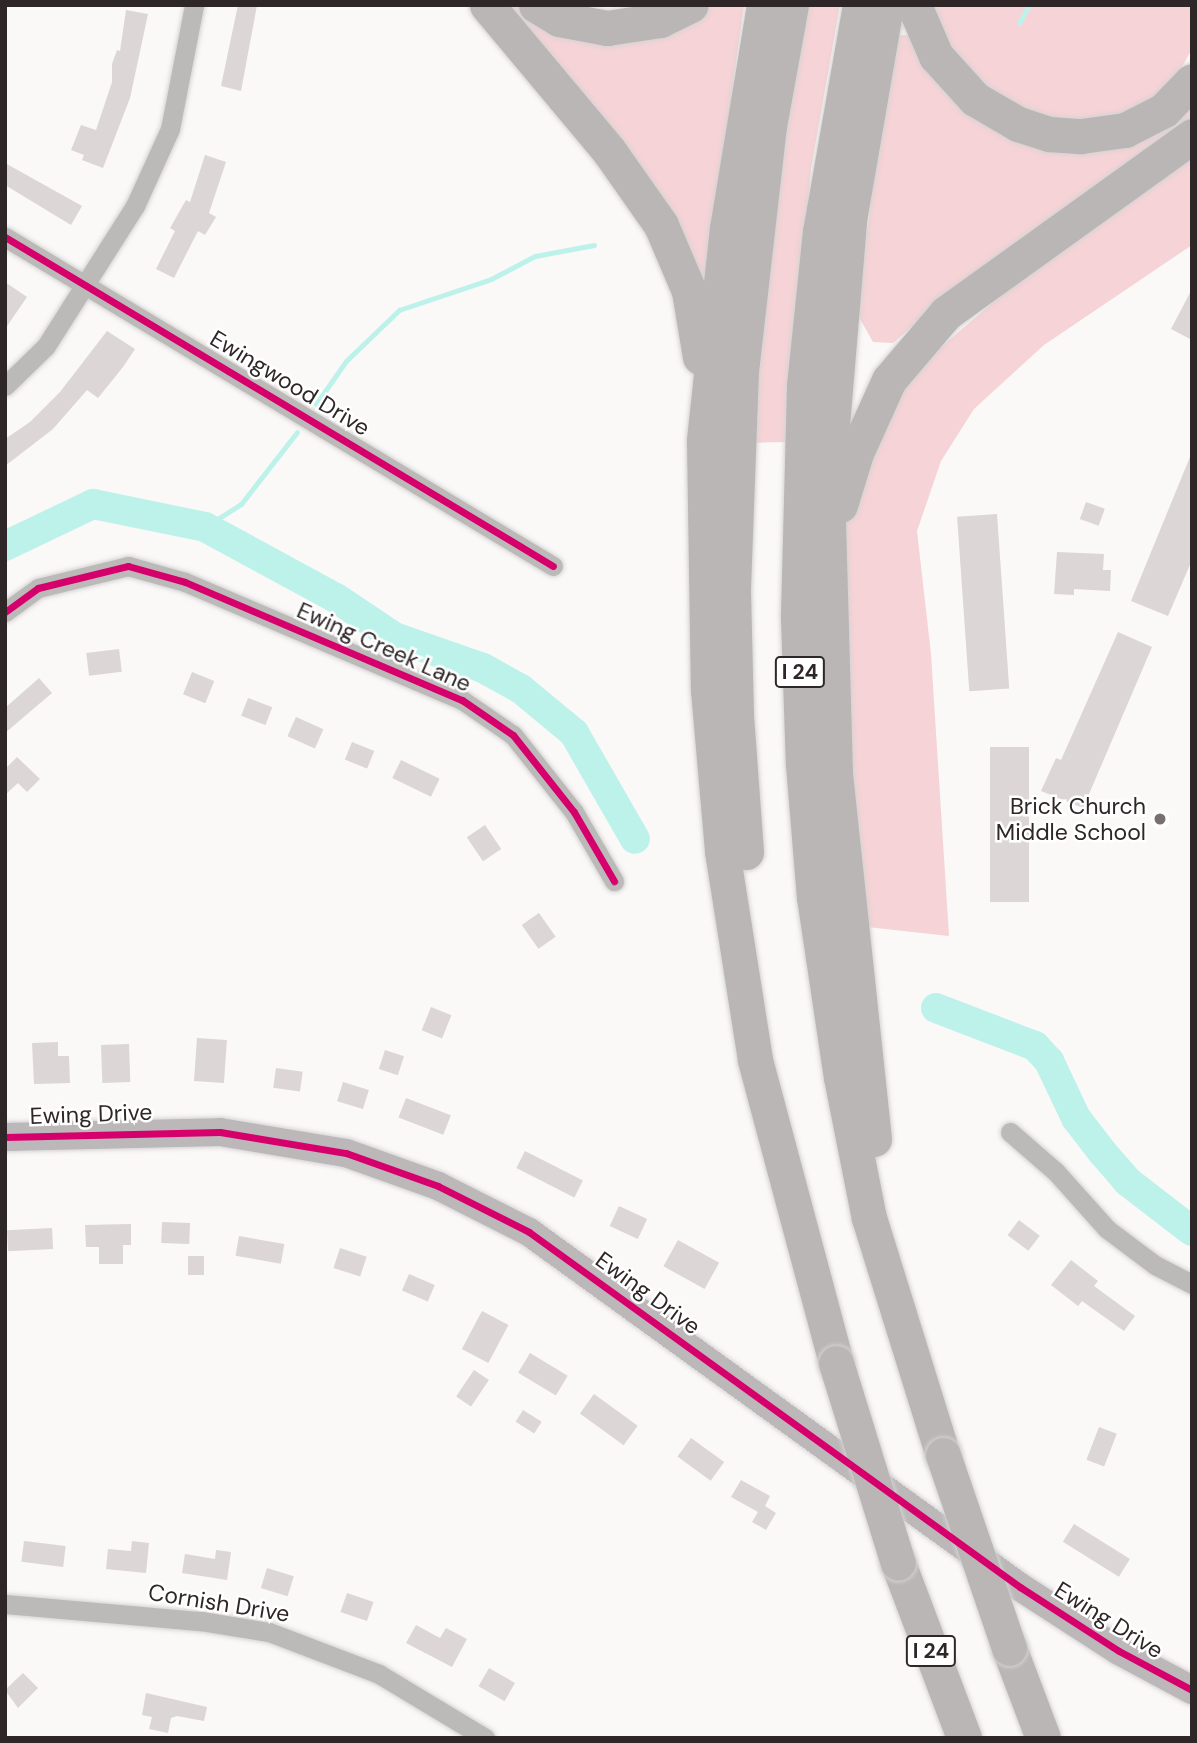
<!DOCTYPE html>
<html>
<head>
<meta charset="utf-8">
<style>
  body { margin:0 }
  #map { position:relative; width:1197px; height:1743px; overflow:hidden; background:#fbf8f8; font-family:"DM Sans",sans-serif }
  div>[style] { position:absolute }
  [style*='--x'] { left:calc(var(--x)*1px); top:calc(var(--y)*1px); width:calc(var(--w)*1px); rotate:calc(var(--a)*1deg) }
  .green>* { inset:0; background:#f6d3d6 }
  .stream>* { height:5px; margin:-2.5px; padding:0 2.5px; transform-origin:2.5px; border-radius:2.5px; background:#bdf2eb }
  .river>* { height:30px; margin:-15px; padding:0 15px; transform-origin:15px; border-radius:15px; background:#bdf2eb }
  .building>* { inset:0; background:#dcd6d6; transform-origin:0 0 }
  .roads { filter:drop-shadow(0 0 2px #d5d3d3) drop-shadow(0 0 2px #d5d3d3) }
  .street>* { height:19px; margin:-9.5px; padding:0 9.5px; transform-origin:9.5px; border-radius:9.5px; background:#bcb9b9 }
  .secondary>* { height:28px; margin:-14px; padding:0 14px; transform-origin:14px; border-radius:14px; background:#bcb7b8 }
  .highway>* { height:35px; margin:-17.5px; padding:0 17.5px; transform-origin:17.5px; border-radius:17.5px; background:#bab6b6 }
  .bridges { filter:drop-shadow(0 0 2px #d5d3d3) drop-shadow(0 0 2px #d5d3d3) }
  .highway-bridge>* { height:35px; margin:-17.5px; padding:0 17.5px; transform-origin:17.5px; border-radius:17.5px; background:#bab6b6 }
  .cycleway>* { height:7px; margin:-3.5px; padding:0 3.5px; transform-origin:3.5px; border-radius:3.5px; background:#d6006c }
  .dots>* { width:19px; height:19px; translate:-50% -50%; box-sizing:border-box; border:4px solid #fff; border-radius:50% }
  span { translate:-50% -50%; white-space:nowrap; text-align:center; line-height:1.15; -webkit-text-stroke:5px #fff; paint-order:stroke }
  .shield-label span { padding:2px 5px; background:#fff; border:2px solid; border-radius:5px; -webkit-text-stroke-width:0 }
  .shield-label { font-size:21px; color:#2f2627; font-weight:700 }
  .street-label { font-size:23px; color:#2f2627 }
  .poi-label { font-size:23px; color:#2f2627 }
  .right { translate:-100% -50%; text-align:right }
  .frame { position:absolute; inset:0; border:7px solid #2f2627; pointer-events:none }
</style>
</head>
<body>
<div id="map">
  <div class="green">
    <div style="clip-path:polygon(499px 5px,680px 23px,714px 5px,744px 5px,704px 294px)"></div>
    <div style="clip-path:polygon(804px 5px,840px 5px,811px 169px,786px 442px,747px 443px,756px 328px)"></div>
    <div style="clip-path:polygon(928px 5px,1192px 5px,1192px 49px,1174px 81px,1124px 118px,1054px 123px,997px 100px,954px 62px)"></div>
    <div style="clip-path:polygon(900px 35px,912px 35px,1043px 142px,1192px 97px,1192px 120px,938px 304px,893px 343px,873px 342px,856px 312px,893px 42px)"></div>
    <div style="clip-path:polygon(1192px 147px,1192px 245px,1044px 345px,974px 409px,941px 461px,917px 531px,931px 654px,949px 936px,858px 926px,839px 547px,850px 491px,907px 376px,1071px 236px)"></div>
  </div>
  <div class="stream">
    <div style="--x:1019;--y:23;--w:21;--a:-61"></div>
    <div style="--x:316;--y:404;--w:52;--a:-55.1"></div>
    <div style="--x:346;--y:361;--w:74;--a:-43.9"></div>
    <div style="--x:399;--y:310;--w:97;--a:-18.6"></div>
    <div style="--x:491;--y:279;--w:50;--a:-27.6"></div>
    <div style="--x:535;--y:256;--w:60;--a:-10.6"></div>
    <div style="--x:205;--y:527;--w:43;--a:-32.6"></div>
    <div style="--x:241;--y:504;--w:91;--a:-52.1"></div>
  </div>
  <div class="river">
    <div style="--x:5;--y:546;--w:98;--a:-25.5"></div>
    <div style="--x:93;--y:504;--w:114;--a:11.6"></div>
    <div style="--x:205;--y:527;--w:149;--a:28.5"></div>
    <div style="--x:336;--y:598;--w:70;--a:33.9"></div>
    <div style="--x:394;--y:637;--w:94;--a:19.2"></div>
    <div style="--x:483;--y:668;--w:43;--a:28.9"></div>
    <div style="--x:521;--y:689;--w:69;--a:39.7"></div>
    <div style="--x:574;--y:733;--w:122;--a:60.1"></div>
    <div style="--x:936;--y:1008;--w:106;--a:21"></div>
    <div style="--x:1035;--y:1046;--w:21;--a:47"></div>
    <div style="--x:1049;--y:1061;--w:63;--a:64.7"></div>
    <div style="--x:1076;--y:1118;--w:44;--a:52.4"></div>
    <div style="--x:1103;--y:1153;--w:37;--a:49"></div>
    <div style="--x:1127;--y:1181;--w:82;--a:37.6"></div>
  </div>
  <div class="building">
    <div style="clip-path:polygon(238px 5px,257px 5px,241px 91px,221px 86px)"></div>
    <div style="clip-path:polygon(126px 10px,148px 14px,130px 98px,103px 168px,82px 160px,84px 155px,71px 150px,81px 125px,96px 130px,112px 82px,112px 64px,117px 50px,120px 51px)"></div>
    <div style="clip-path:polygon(205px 155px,226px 162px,209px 213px,216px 217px,205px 235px,198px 231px,174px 278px,156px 269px,175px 231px,170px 228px,186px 200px,190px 202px)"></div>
    <div style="clip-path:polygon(5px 163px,82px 206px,71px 225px,5px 185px)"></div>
    <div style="clip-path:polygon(5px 282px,27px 297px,5px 329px)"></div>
    <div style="clip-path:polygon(1192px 289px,1192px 340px,1171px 329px)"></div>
    <div style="clip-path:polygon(107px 331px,135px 349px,123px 367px,98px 398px,87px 390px,53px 429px,5px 466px,5px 439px,30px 422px,60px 392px)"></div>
    <div style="clip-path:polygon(1192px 452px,1192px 560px,1168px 616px,1131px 601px)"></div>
    <div style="left:1086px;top:502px;width:20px;height:18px;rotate:20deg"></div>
    <div style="left:997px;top:514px;width:175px;height:40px;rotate:86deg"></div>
    <div style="clip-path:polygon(1057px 552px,1104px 554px,1103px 570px,1111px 570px,1110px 591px,1074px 589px,1074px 595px,1054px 594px)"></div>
    <div style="clip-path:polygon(1118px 632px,1152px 647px,1083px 808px,1041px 791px,1056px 758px,1061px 760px)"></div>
    <div style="left:119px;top:649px;width:23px;height:33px;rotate:83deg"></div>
    <div style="left:192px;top:672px;width:24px;height:24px;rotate:22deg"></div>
    <div style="clip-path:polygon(39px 678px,52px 693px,5px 733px,5px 708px)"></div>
    <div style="left:248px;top:698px;width:26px;height:19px;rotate:21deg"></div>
    <div style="left:296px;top:717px;width:30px;height:21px;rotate:24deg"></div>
    <div style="left:352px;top:742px;width:24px;height:19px;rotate:22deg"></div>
    <div style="left:990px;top:747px;width:39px;height:155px"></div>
    <div style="clip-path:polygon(17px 757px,40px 779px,27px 792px,18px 783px,5px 795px,5px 769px)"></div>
    <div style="left:401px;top:760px;width:43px;height:20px;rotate:26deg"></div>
    <div style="left:485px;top:825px;width:29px;height:22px;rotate:56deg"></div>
    <div style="left:539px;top:913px;width:29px;height:21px;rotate:55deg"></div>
    <div style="left:431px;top:1007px;width:22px;height:25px;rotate:22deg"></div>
    <div style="left:197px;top:1038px;width:30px;height:43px;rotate:4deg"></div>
    <div style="clip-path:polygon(58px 1042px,58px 1056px,69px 1056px,70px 1083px,34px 1084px,32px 1043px)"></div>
    <div style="left:129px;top:1044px;width:38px;height:28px;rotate:88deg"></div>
    <div style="left:385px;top:1050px;width:20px;height:20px;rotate:18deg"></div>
    <div style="left:276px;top:1068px;width:27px;height:20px;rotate:8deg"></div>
    <div style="left:343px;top:1082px;width:27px;height:20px;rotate:17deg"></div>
    <div style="left:406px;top:1098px;width:48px;height:21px;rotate:21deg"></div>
    <div style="left:525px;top:1151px;width:65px;height:19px;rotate:27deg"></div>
    <div style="left:619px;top:1206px;width:31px;height:22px;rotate:25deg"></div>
    <div style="left:1019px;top:1220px;width:26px;height:19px;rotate:37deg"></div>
    <div style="left:162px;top:1222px;width:28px;height:21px;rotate:2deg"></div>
    <div style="clip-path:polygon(131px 1224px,131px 1245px,123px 1245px,123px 1264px,99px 1264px,99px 1247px,86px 1247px,85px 1225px)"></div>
    <div style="left:52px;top:1228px;width:21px;height:45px;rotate:87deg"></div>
    <div style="left:239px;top:1236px;width:46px;height:20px;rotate:10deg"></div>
    <div style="left:678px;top:1240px;width:47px;height:30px;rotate:29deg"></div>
    <div style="left:340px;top:1248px;width:28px;height:21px;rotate:18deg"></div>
    <div style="left:188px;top:1256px;width:16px;height:19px"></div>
    <div style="clip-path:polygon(1071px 1260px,1098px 1281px,1094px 1286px,1135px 1316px,1124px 1331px,1082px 1301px,1078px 1306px,1051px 1285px)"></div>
    <div style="left:409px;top:1274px;width:28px;height:18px;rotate:23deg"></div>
    <div style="left:482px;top:1311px;width:30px;height:43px;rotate:28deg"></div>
    <div style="left:530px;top:1353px;width:44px;height:23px;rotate:31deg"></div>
    <div style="left:474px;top:1370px;width:18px;height:32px;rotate:34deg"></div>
    <div style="left:594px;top:1394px;width:54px;height:24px;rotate:36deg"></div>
    <div style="left:523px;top:1410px;width:22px;height:14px;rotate:32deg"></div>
    <div style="left:1099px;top:1427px;width:19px;height:35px;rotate:21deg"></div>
    <div style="left:691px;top:1438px;width:41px;height:23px;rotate:36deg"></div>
    <div style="clip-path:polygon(741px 1480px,770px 1496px,765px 1506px,776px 1513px,766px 1530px,752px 1522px,758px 1512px,731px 1497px)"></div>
    <div style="left:1074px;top:1524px;width:66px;height:21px;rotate:32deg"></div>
    <div style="left:24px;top:1541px;width:42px;height:21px;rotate:7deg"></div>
    <div style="clip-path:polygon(132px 1541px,149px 1543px,146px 1573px,106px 1569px,108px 1549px,131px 1551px)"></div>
    <div style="clip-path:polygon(216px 1550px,231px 1552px,227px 1580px,182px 1573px,185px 1554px,215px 1559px)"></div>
    <div style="left:267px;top:1568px;width:28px;height:21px;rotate:17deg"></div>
    <div style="left:347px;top:1593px;width:28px;height:20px;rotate:19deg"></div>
    <div style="clip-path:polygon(416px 1625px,440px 1638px,446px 1628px,467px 1639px,452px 1667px,406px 1643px)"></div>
    <div style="left:489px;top:1668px;width:30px;height:21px;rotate:30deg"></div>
    <div style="clip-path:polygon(23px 1673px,38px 1688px,18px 1708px,5px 1690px)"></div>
    <div style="clip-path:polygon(146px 1693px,207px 1707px,204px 1721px,177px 1716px,171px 1718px,168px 1733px,149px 1729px,152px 1717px,142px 1715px)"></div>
  </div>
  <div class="roads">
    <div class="street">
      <div style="--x:5;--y:237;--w:639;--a:30.98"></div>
      <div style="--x:5;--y:386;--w:57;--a:-44.3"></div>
      <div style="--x:46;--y:346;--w:166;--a:-57.6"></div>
      <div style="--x:135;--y:206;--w:85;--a:-65.6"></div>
      <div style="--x:170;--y:129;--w:126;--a:-79"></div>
      <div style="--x:5;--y:612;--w:41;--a:-36"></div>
      <div style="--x:38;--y:588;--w:93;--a:-13.7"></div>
      <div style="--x:128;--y:566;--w:59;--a:15.7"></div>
      <div style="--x:185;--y:582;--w:301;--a:23.1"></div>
      <div style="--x:462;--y:700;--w:62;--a:34.5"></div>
      <div style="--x:513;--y:735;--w:98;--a:51.6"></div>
      <div style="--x:574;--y:812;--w:80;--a:59.9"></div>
      <div style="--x:1010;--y:1132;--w:61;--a:41"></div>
      <div style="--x:1056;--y:1172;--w:76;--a:48.2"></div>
      <div style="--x:1107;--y:1229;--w:60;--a:36.9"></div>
      <div style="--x:1155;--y:1265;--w:42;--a:27.2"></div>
      <div style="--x:5;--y:1604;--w:197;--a:5"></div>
      <div style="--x:201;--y:1621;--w:69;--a:9.2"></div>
      <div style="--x:269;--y:1632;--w:118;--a:20.9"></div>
      <div style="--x:379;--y:1674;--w:124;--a:31.1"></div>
    </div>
    <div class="secondary">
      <div style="--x:5;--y:1137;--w:215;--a:-1.3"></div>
      <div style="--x:220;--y:1132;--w:128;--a:9.5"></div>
      <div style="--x:346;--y:1153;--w:98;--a:19.7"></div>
      <div style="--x:438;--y:1186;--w:102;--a:26.8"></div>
      <div style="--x:529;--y:1232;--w:606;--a:35.87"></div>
      <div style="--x:1020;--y:1587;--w:118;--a:32.9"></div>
      <div style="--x:1119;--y:1651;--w:83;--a:28.1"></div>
    </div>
    <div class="highway">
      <div style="--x:487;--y:5;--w:190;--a:50.1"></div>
      <div style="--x:609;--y:151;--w:90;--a:54.9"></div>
      <div style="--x:661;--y:225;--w:72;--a:67"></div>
      <div style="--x:689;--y:291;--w:67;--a:80.5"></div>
      <div style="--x:536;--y:5;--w:27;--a:31"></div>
      <div style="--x:559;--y:19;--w:49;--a:10.6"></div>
      <div style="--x:607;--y:28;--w:54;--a:-8.6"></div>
      <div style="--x:660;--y:20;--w:34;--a:-26"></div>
      <div style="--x:764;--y:5;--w:226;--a:99.4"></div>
      <div style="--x:727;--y:228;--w:214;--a:96.2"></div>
      <div style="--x:704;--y:441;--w:249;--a:89.1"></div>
      <div style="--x:708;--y:690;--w:162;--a:85"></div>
      <div style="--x:722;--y:851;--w:212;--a:81"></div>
      <div style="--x:755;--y:1060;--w:314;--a:75"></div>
      <div style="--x:860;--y:5;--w:230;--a:100"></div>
      <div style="--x:820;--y:231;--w:156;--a:95.9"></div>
      <div style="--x:804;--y:386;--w:231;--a:91.5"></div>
      <div style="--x:798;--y:617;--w:147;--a:88.1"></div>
      <div style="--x:803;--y:764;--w:133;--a:85.3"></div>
      <div style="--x:814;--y:897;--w:182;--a:81.5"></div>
      <div style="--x:841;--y:1077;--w:144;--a:78.8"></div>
      <div style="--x:869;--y:1218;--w:248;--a:72.7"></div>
      <div style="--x:914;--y:5;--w:56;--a:66.7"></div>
      <div style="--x:936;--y:56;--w:58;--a:47.8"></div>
      <div style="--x:975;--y:99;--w:50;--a:30.2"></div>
      <div style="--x:1018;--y:124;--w:33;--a:18"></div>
      <div style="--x:1049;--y:134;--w:32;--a:4"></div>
      <div style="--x:1081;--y:136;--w:44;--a:-7.8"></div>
      <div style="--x:1125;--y:130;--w:44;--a:-27.1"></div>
      <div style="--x:1164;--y:110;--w:40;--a:-46"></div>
      <div style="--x:840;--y:505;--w:54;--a:-72.9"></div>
      <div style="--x:856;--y:453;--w:80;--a:-65.7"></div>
      <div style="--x:889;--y:380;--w:88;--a:-49.6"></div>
      <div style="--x:946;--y:313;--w:303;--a:-35.7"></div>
      <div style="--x:746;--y:852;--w:137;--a:-94.2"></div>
      <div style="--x:736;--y:715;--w:127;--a:-91.4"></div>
      <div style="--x:733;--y:588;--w:217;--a:-87.9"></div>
      <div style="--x:741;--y:371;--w:247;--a:-83.5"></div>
      <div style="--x:769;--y:126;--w:123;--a:-79.7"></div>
      <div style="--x:874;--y:1139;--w:368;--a:-96.1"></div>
      <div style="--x:835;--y:773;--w:289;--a:-91.6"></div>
      <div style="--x:827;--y:484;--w:265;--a:-85.2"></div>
      <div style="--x:849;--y:220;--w:218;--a:-80.2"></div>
      <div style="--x:898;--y:1563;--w:187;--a:69.3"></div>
      <div style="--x:1009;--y:1648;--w:96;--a:69.3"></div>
    </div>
  </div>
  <div class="bridges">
    <div class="highway-bridge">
      <div style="--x:836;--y:1363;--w:209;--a:72.8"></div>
      <div style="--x:943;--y:1455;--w:204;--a:71.1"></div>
    </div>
  </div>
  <div class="cycleway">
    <div style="--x:5;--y:237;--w:639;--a:30.98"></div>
    <div style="--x:5;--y:612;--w:41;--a:-36"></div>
    <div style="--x:38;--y:588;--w:93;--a:-13.7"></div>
    <div style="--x:128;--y:566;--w:59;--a:15.7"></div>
    <div style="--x:185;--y:582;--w:301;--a:23.1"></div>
    <div style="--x:462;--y:700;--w:62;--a:34.5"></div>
    <div style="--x:513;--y:735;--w:98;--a:51.6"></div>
    <div style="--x:574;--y:812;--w:80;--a:59.9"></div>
    <div style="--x:5;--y:1137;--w:215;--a:-1.3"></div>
    <div style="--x:220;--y:1132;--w:128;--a:9.5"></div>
    <div style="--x:346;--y:1153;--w:98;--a:19.7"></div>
    <div style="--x:438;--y:1186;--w:102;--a:26.8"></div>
    <div style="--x:529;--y:1232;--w:606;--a:35.87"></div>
    <div style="--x:1020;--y:1587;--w:118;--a:32.9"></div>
    <div style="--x:1119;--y:1651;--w:83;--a:28.1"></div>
  </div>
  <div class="dots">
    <div style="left:1160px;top:819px;background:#767070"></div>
  </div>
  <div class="shield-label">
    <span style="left:800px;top:672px">I 24</span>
    <span style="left:931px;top:1651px">I 24</span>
  </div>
  <div class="street-label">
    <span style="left:290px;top:383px;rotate:31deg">Ewingwood Drive</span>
    <span style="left:384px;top:647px;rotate:24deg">Ewing Creek Lane</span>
    <span style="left:91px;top:1114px;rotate:-2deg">Ewing Drive</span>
    <span style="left:648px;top:1293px;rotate:36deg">Ewing Drive</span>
    <span style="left:219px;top:1603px;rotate:9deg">Cornish Drive</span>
    <span style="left:1109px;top:1620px;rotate:32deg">Ewing Drive</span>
  </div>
  <div class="poi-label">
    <span class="right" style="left:1146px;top:819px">Brick Church<br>Middle School</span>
  </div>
  <div class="frame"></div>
</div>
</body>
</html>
